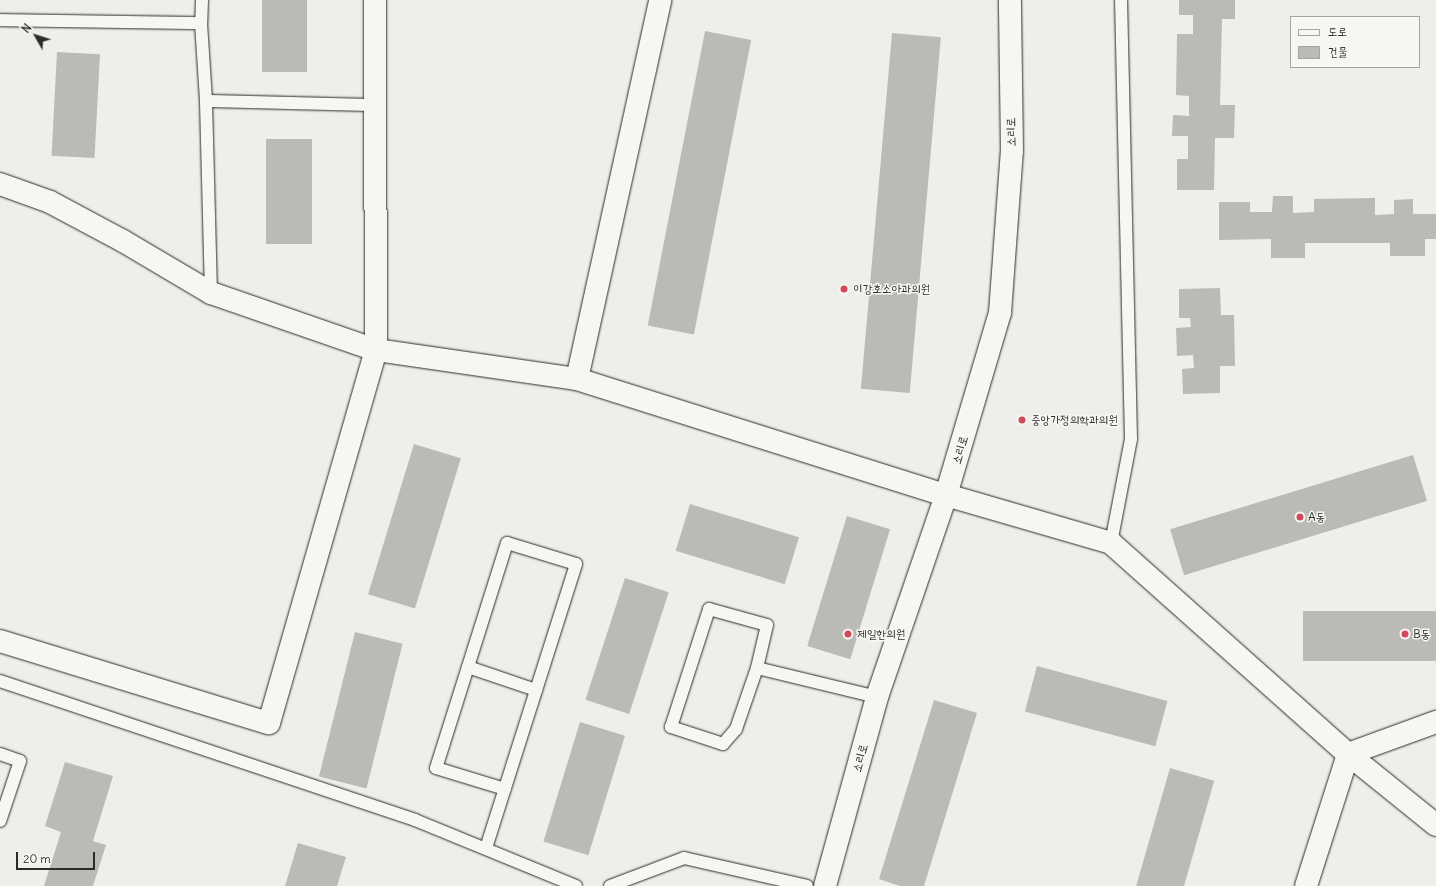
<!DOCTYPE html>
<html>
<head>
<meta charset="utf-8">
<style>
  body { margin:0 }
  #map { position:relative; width:1436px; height:886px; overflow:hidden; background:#eeeeea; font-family:Delius,"Poor Story",sans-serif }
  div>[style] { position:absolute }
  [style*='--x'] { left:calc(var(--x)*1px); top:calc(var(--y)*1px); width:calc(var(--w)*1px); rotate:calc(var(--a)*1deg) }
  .building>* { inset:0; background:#babab7; transform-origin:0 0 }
  .roads { filter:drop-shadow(0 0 1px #2b2b2b) drop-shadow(0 0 1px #2b2b2b) }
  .service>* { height:12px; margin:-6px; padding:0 6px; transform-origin:6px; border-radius:6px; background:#f6f6f2 }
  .minor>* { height:22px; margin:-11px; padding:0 11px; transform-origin:11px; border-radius:11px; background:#f6f6f2 }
  .tertiary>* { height:22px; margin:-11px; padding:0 11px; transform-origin:11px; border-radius:11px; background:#f6f6f2 }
  .dots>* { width:11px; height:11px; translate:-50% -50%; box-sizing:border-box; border:2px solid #f6f6f2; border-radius:50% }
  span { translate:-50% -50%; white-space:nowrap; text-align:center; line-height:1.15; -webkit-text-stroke:3px #f6f6f2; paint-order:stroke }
  .street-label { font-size:12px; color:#2b2b2b }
  .poi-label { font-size:12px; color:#2b2b2b }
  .left { translate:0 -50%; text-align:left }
  .legend { position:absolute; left:1290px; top:16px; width:130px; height:52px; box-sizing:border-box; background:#f6f6f2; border:1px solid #a5a5a2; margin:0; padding:5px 7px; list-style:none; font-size:12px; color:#2b2b2b }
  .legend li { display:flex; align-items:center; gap:8px; height:20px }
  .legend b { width:20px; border:1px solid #a5a5a2 }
  .north { position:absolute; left:16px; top:16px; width:40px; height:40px; -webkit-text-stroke:3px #f6f6f2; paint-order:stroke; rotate:309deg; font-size:11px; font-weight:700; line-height:16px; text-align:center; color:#2b2b2b }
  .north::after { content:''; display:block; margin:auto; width:14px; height:18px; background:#2b2b2b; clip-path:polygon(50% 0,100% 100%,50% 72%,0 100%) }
  .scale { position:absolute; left:16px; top:852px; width:79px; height:18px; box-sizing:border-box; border:2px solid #2b2b2b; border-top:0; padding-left:5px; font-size:12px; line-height:14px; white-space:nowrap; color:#2b2b2b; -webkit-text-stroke:3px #f6f6f2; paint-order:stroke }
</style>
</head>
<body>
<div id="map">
  <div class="building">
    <div style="left:262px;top:0;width:45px;height:72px"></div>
    <div style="clip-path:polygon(1179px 0,1235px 0,1235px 19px,1222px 19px,1220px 105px,1235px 105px,1234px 138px,1215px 138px,1214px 190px,1177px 190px,1177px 159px,1188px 159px,1188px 136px,1172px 136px,1173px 115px,1189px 116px,1189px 96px,1176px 95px,1177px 34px,1193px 34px,1193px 15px,1179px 15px)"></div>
    <div style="left:705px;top:31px;width:47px;height:300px;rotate:11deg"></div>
    <div style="left:892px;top:33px;width:49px;height:357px;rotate:5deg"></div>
    <div style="left:57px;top:52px;width:43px;height:104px;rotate:3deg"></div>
    <div style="left:266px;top:139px;width:46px;height:105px"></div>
    <div style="clip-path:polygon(1273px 196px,1293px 196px,1293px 213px,1314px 212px,1314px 199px,1375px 198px,1375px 215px,1394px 214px,1394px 200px,1413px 199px,1413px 214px,1436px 214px,1436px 239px,1425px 239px,1425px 256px,1390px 256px,1390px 243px,1305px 243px,1305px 258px,1271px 258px,1271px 239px,1219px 240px,1219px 202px,1250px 202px,1250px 212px,1272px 212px)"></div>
    <div style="clip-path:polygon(1220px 288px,1221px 315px,1234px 315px,1235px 366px,1220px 366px,1220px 393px,1183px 394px,1182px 369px,1194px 368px,1193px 355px,1177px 356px,1176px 328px,1191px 327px,1190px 318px,1179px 318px,1179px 289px)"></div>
    <div style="left:414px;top:444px;width:49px;height:157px;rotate:17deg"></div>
    <div style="left:1413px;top:455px;width:48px;height:254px;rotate:73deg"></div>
    <div style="left:690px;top:504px;width:114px;height:49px;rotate:17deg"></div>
    <div style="left:847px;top:516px;width:45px;height:136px;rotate:17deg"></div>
    <div style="left:625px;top:578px;width:46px;height:128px;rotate:18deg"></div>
    <div style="left:1436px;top:611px;width:50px;height:133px;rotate:90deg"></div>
    <div style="left:355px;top:632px;width:49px;height:149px;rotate:14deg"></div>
    <div style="left:1037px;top:666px;width:135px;height:47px;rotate:15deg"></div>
    <div style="clip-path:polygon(934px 700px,977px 713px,924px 886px,900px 886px,879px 879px)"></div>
    <div style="left:580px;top:722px;width:47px;height:125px;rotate:17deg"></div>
    <div style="clip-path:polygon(65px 762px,113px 776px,93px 841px,106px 845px,93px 886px,44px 886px,61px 832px,45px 826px)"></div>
    <div style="left:1170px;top:768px;width:46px;height:123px;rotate:16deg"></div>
    <div style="clip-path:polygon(298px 843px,346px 857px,337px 886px,285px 886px)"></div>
  </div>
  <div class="roads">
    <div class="service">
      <div style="--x:202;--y:0;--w:23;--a:92"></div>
      <div style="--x:201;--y:23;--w:78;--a:86.3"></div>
      <div style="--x:0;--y:20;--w:201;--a:0.9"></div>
      <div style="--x:211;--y:293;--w:192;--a:-91.5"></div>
      <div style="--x:206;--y:101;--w:168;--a:1.4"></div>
      <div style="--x:1111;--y:543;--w:106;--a:-79.1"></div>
      <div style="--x:1131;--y:439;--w:439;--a:-91.3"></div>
      <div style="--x:709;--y:609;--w:60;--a:15.4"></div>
      <div style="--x:767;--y:625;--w:44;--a:103.1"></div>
      <div style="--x:757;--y:668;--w:65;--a:109"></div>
      <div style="--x:736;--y:729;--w:20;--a:131"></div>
      <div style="--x:723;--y:744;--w:55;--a:-161.9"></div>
      <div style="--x:671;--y:727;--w:124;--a:-72.1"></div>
      <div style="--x:468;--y:667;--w:72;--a:18.7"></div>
      <div style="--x:757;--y:668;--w:123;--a:13.6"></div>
      <div style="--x:0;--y:681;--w:438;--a:18.5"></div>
      <div style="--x:415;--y:820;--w:174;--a:22.3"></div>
      <div style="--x:0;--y:754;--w:21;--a:19"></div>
      <div style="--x:20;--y:761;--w:63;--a:108.4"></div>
      <div style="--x:486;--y:848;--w:298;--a:-72.4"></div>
      <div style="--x:576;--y:564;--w:72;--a:-163.1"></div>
      <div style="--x:507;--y:543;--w:236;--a:107.5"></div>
      <div style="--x:436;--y:768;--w:72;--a:16.9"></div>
      <div style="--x:610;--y:886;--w:79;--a:-20.7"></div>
      <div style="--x:684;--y:858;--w:126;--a:12.8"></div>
    </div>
    <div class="minor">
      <div style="--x:0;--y:184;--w:53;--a:19.8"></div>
      <div style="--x:50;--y:202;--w:83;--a:28.1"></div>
      <div style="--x:123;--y:241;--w:102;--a:30.6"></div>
      <div style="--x:211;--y:293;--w:175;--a:19.1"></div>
      <div style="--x:376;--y:350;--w:203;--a:8.2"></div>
      <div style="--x:577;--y:379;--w:387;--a:17.5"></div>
      <div style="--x:946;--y:495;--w:172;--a:16.2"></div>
      <div style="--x:1111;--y:543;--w:317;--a:41.7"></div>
      <div style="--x:1348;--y:754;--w:113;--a:38.9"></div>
      <div style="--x:577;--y:379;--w:388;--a:-77.6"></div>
      <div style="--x:0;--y:641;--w:281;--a:17"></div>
      <div style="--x:269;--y:723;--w:388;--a:-74"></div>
      <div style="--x:376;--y:350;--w:350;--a:-90.2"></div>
      <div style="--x:1306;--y:886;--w:139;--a:-72.3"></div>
      <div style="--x:1348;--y:754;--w:94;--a:-20"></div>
    </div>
    <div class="tertiary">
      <div style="--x:825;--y:886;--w:196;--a:-74.6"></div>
      <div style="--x:877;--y:697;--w:213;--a:-71.1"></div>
      <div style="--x:946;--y:495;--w:190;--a:-73.5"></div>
      <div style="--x:1000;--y:313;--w:162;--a:-85.8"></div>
      <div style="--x:1012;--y:151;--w:151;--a:-90.8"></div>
    </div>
  </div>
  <div class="dots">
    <div style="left:844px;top:289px;background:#d1495b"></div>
    <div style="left:1022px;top:420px;background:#d1495b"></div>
    <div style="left:1300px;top:517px;background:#d1495b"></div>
    <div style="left:848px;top:634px;background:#d1495b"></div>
    <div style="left:1405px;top:634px;background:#d1495b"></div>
  </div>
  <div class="street-label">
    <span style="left:1011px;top:132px;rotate:-91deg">소리로</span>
    <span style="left:960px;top:450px;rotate:-74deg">소리로</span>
    <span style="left:860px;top:758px;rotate:-75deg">소리로</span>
  </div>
  <div class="poi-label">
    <span class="left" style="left:853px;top:289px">이강호소아과의원</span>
    <span class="left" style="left:1031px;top:420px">중앙가정의학과의원</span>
    <span class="left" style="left:1308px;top:517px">A동</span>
    <span class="left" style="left:857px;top:634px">제일한의원</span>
    <span class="left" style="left:1413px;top:634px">B동</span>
  </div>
  <ul class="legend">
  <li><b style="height:5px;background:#f6f6f2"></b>도로</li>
  <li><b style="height:11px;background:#babab7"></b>건물</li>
  </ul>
  <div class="north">N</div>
  <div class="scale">20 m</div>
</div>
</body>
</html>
